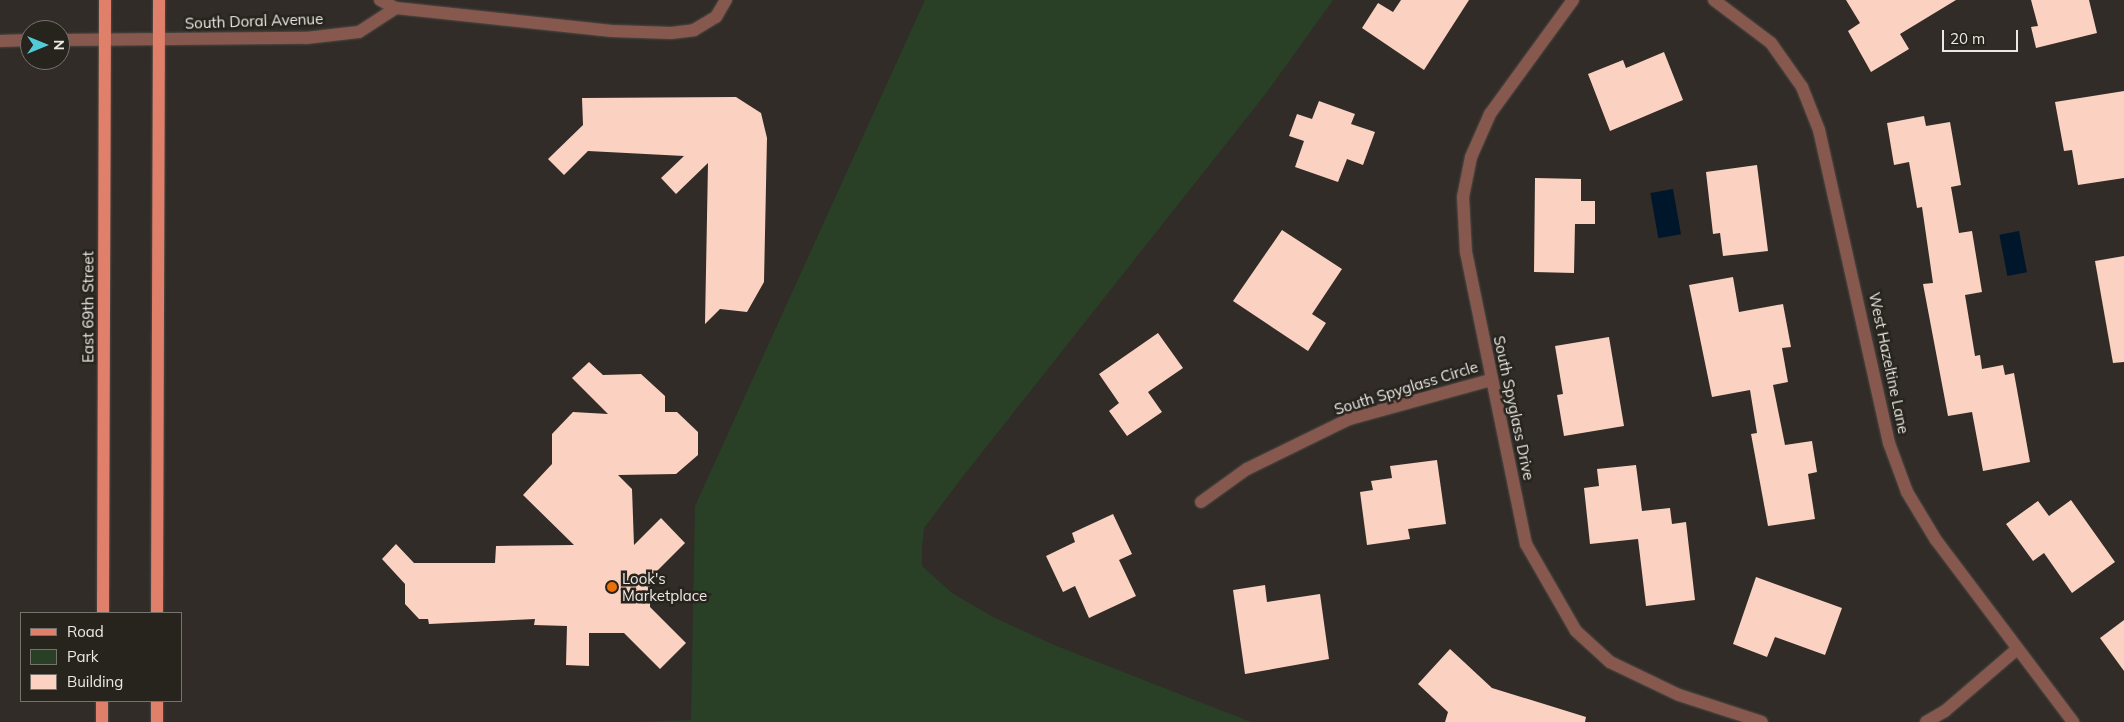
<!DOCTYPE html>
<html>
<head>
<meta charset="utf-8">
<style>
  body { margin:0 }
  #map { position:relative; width:2124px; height:722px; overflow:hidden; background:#312c27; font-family:Mulish,sans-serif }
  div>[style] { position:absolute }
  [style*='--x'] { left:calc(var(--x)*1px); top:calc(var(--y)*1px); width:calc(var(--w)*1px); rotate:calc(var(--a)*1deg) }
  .green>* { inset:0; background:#294027 }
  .water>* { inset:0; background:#00172b; transform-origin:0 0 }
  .building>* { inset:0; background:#fbd2c1 }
  .roads { filter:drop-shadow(0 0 1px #4f4a45) drop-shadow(0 0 1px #4f4a45) }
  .minor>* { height:12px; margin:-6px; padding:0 6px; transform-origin:6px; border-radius:6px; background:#87584d }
  .major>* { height:12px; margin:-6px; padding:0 6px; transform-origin:6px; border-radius:6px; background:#e07f6a }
  .dots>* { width:14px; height:14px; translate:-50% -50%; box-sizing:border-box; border:2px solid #27231d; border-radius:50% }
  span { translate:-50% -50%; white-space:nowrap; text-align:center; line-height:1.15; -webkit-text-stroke:5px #27231d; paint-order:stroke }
  .street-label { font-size:15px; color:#ece8e5 }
  .poi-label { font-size:15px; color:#ece8e5 }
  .left { translate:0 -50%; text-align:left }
  .legend { position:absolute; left:20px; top:612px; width:162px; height:90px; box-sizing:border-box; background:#27231d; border:1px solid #76726d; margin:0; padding:6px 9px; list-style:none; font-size:15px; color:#ece8e5 }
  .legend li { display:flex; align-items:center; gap:10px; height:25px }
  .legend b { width:25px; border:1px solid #76726d }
  .north { position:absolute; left:20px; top:20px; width:50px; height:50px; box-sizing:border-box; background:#27231d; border:1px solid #76726d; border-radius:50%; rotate:90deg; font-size:14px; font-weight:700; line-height:20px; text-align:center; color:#ece8e5 }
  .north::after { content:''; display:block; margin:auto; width:18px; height:22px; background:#52cbd9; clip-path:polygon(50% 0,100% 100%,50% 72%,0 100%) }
  .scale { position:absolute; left:1942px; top:30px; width:76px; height:22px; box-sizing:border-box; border:2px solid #ece8e5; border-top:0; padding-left:6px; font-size:15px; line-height:18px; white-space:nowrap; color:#ece8e5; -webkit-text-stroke:4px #27231d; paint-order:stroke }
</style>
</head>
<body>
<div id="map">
  <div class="green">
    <div style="clip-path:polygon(925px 0,1333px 0,1267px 92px,964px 475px,924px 528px,922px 547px,922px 566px,952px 593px,993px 617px,1054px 645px,1251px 722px,634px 722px,691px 720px,695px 506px)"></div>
  </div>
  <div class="water">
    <div style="left:1673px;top:189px;width:46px;height:23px;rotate:80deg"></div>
    <div style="left:2019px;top:231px;width:42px;height:20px;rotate:79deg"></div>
  </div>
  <div class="building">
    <div style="clip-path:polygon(1401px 0,1469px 0,1424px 70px,1362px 28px,1378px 3px,1393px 12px)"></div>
    <div style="clip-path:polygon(1846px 0,1956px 0,1900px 34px,1909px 49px,1871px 72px,1848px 31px,1860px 23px)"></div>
    <div style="clip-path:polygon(2031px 0,2089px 0,2097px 33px,2036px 48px,2031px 27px,2038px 26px)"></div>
    <div style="clip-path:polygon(1664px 52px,1683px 100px,1610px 131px,1588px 74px,1623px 60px,1626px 68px)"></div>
    <div style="clip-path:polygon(2124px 91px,2124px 178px,2078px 185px,2072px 150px,2064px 151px,2055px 102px)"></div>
    <div style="clip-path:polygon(736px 97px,761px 113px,767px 138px,764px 282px,747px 312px,720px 309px,705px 324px,708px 163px,676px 194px,661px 178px,684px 156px,588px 151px,564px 175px,548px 159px,583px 125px,582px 98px)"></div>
    <div style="clip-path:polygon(1319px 101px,1355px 114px,1351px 124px,1375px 132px,1363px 165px,1347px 159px,1338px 182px,1295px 167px,1304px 141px,1289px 136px,1297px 114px,1312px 119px)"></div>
    <div style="clip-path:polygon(1924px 116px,1926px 126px,1950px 122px,1961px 185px,1951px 187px,1959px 233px,1972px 231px,1982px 292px,1965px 295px,1975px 356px,1980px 355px,1982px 369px,2003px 365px,2005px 375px,2014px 373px,2030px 462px,1983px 471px,1972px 412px,1948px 416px,1923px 284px,1933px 283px,1922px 207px,1917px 208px,1909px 162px,1894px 165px,1887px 123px)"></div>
    <div style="clip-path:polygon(1757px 165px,1768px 251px,1723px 256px,1720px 233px,1713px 234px,1706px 172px)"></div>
    <div style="clip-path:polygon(1535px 178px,1581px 179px,1581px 201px,1595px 201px,1595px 224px,1575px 224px,1574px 273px,1534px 272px)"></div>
    <div style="clip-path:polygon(1282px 230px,1342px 269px,1312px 314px,1326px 323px,1308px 351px,1233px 301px)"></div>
    <div style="clip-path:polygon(2124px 256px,2124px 362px,2113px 363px,2095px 261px)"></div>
    <div style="clip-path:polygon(1733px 277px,1739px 312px,1783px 304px,1791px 347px,1782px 348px,1788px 382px,1773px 385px,1785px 445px,1812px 441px,1817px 472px,1808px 474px,1815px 519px,1768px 526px,1751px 434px,1757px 433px,1750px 390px,1712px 397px,1689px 285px)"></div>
    <div style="clip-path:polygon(1158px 333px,1183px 368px,1148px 392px,1162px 412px,1127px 436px,1109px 411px,1119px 403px,1099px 374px)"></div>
    <div style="clip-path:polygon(1609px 337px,1624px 426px,1564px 436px,1557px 395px,1563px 394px,1555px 346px)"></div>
    <div style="clip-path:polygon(589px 362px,603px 375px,641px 374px,665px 396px,665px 412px,677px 412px,698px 432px,698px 455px,676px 474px,618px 475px,632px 489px,634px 545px,661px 518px,685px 543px,650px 578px,650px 607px,686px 643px,660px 669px,624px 633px,589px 633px,589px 666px,566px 665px,567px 626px,534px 625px,535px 619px,429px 624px,428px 619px,419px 619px,405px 604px,405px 584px,382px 559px,396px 544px,414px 563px,495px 563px,496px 546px,574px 545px,523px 495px,552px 464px,552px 434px,573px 412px,608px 414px,572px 378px)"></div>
    <div style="clip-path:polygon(1437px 460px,1446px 524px,1408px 529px,1410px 539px,1367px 545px,1360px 492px,1373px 490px,1371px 481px,1392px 478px,1390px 466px)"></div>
    <div style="clip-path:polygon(1636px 465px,1642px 511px,1670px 508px,1672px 524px,1686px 522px,1695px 600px,1646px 606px,1638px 539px,1590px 544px,1584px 488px,1599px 486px,1597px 469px)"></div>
    <div style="clip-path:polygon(2071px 500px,2115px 562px,2072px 593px,2044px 553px,2033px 561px,2006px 524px,2038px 501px,2049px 516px)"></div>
    <div style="clip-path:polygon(1113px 514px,1132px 554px,1119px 560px,1136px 596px,1089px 618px,1075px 586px,1063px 592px,1046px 556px,1075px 542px,1072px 533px)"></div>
    <div style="clip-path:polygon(1756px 577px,1842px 608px,1825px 655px,1775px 637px,1767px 657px,1733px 644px)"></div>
    <div style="clip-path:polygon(1265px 585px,1267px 602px,1320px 594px,1329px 659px,1245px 674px,1233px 590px)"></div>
    <div style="clip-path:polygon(2124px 620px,2124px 671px,2100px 638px)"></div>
    <div style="clip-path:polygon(1450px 649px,1492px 688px,1586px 717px,1585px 722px,1445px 722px,1448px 712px,1418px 684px)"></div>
  </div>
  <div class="roads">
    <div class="minor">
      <div style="--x:380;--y:0;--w:18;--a:27"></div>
      <div style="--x:396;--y:8;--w:217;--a:6.1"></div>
      <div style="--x:612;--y:31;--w:59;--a:1.9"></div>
      <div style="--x:671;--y:33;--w:23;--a:-7"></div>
      <div style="--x:694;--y:30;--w:26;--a:-31"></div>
      <div style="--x:716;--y:17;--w:20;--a:-60"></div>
      <div style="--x:1573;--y:0;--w:141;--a:126.1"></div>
      <div style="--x:1490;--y:114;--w:47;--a:113.8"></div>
      <div style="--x:1471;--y:157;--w:41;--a:101.3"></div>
      <div style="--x:1463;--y:197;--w:55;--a:86.9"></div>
      <div style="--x:1466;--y:252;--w:298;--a:78.4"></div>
      <div style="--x:1526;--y:544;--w:100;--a:60.1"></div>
      <div style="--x:1576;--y:631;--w:46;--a:42.4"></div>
      <div style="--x:1610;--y:662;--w:76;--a:25.6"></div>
      <div style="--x:1679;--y:695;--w:87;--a:18"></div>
      <div style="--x:1714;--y:0;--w:71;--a:37"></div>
      <div style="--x:1771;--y:43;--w:54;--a:54.8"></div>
      <div style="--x:1802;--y:87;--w:46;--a:68.4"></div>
      <div style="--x:1819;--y:130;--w:321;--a:77.4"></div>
      <div style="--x:1889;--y:443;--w:52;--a:69.8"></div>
      <div style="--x:1907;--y:492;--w:56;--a:58.9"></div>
      <div style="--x:1936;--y:540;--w:228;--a:53"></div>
      <div style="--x:60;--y:40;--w:246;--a:-0.5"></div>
      <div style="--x:306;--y:38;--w:53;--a:-6.5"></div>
      <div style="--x:359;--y:32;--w:44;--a:-33"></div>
      <div style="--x:0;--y:41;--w:30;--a:-2"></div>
      <div style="--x:1201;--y:502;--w:57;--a:-35.7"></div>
      <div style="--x:1247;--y:469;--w:114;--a:-26.1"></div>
      <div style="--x:1349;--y:419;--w:147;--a:-15.4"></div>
      <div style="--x:1926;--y:722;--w:22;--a:-30"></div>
      <div style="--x:1945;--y:711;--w:94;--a:-40.7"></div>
    </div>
    <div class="major">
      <div style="--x:103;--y:613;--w:613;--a:-89.81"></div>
      <div style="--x:157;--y:613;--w:613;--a:-89.81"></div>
      <div style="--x:102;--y:722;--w:21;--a:-90"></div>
      <div style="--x:157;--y:722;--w:21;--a:-90"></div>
    </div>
  </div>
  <div class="dots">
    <div style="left:612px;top:587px;background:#e8710a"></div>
  </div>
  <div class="street-label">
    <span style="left:254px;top:21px;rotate:-2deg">South Doral Avenue</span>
    <span style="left:88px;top:307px;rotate:-90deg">East 69th Street</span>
    <span style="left:1889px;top:363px;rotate:78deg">West Hazeltine Lane</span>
    <span style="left:1406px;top:388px;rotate:-17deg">South Spyglass Circle</span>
    <span style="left:1514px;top:408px;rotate:78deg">South Spyglass Drive</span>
  </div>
  <div class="poi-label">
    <span class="left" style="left:622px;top:587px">Look's<br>Marketplace</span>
  </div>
  <ul class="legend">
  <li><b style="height:6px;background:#e07f6a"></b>Road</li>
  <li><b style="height:14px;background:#294027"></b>Park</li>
  <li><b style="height:14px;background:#fbd2c1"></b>Building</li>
  </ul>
  <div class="north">N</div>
  <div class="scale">20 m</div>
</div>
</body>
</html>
